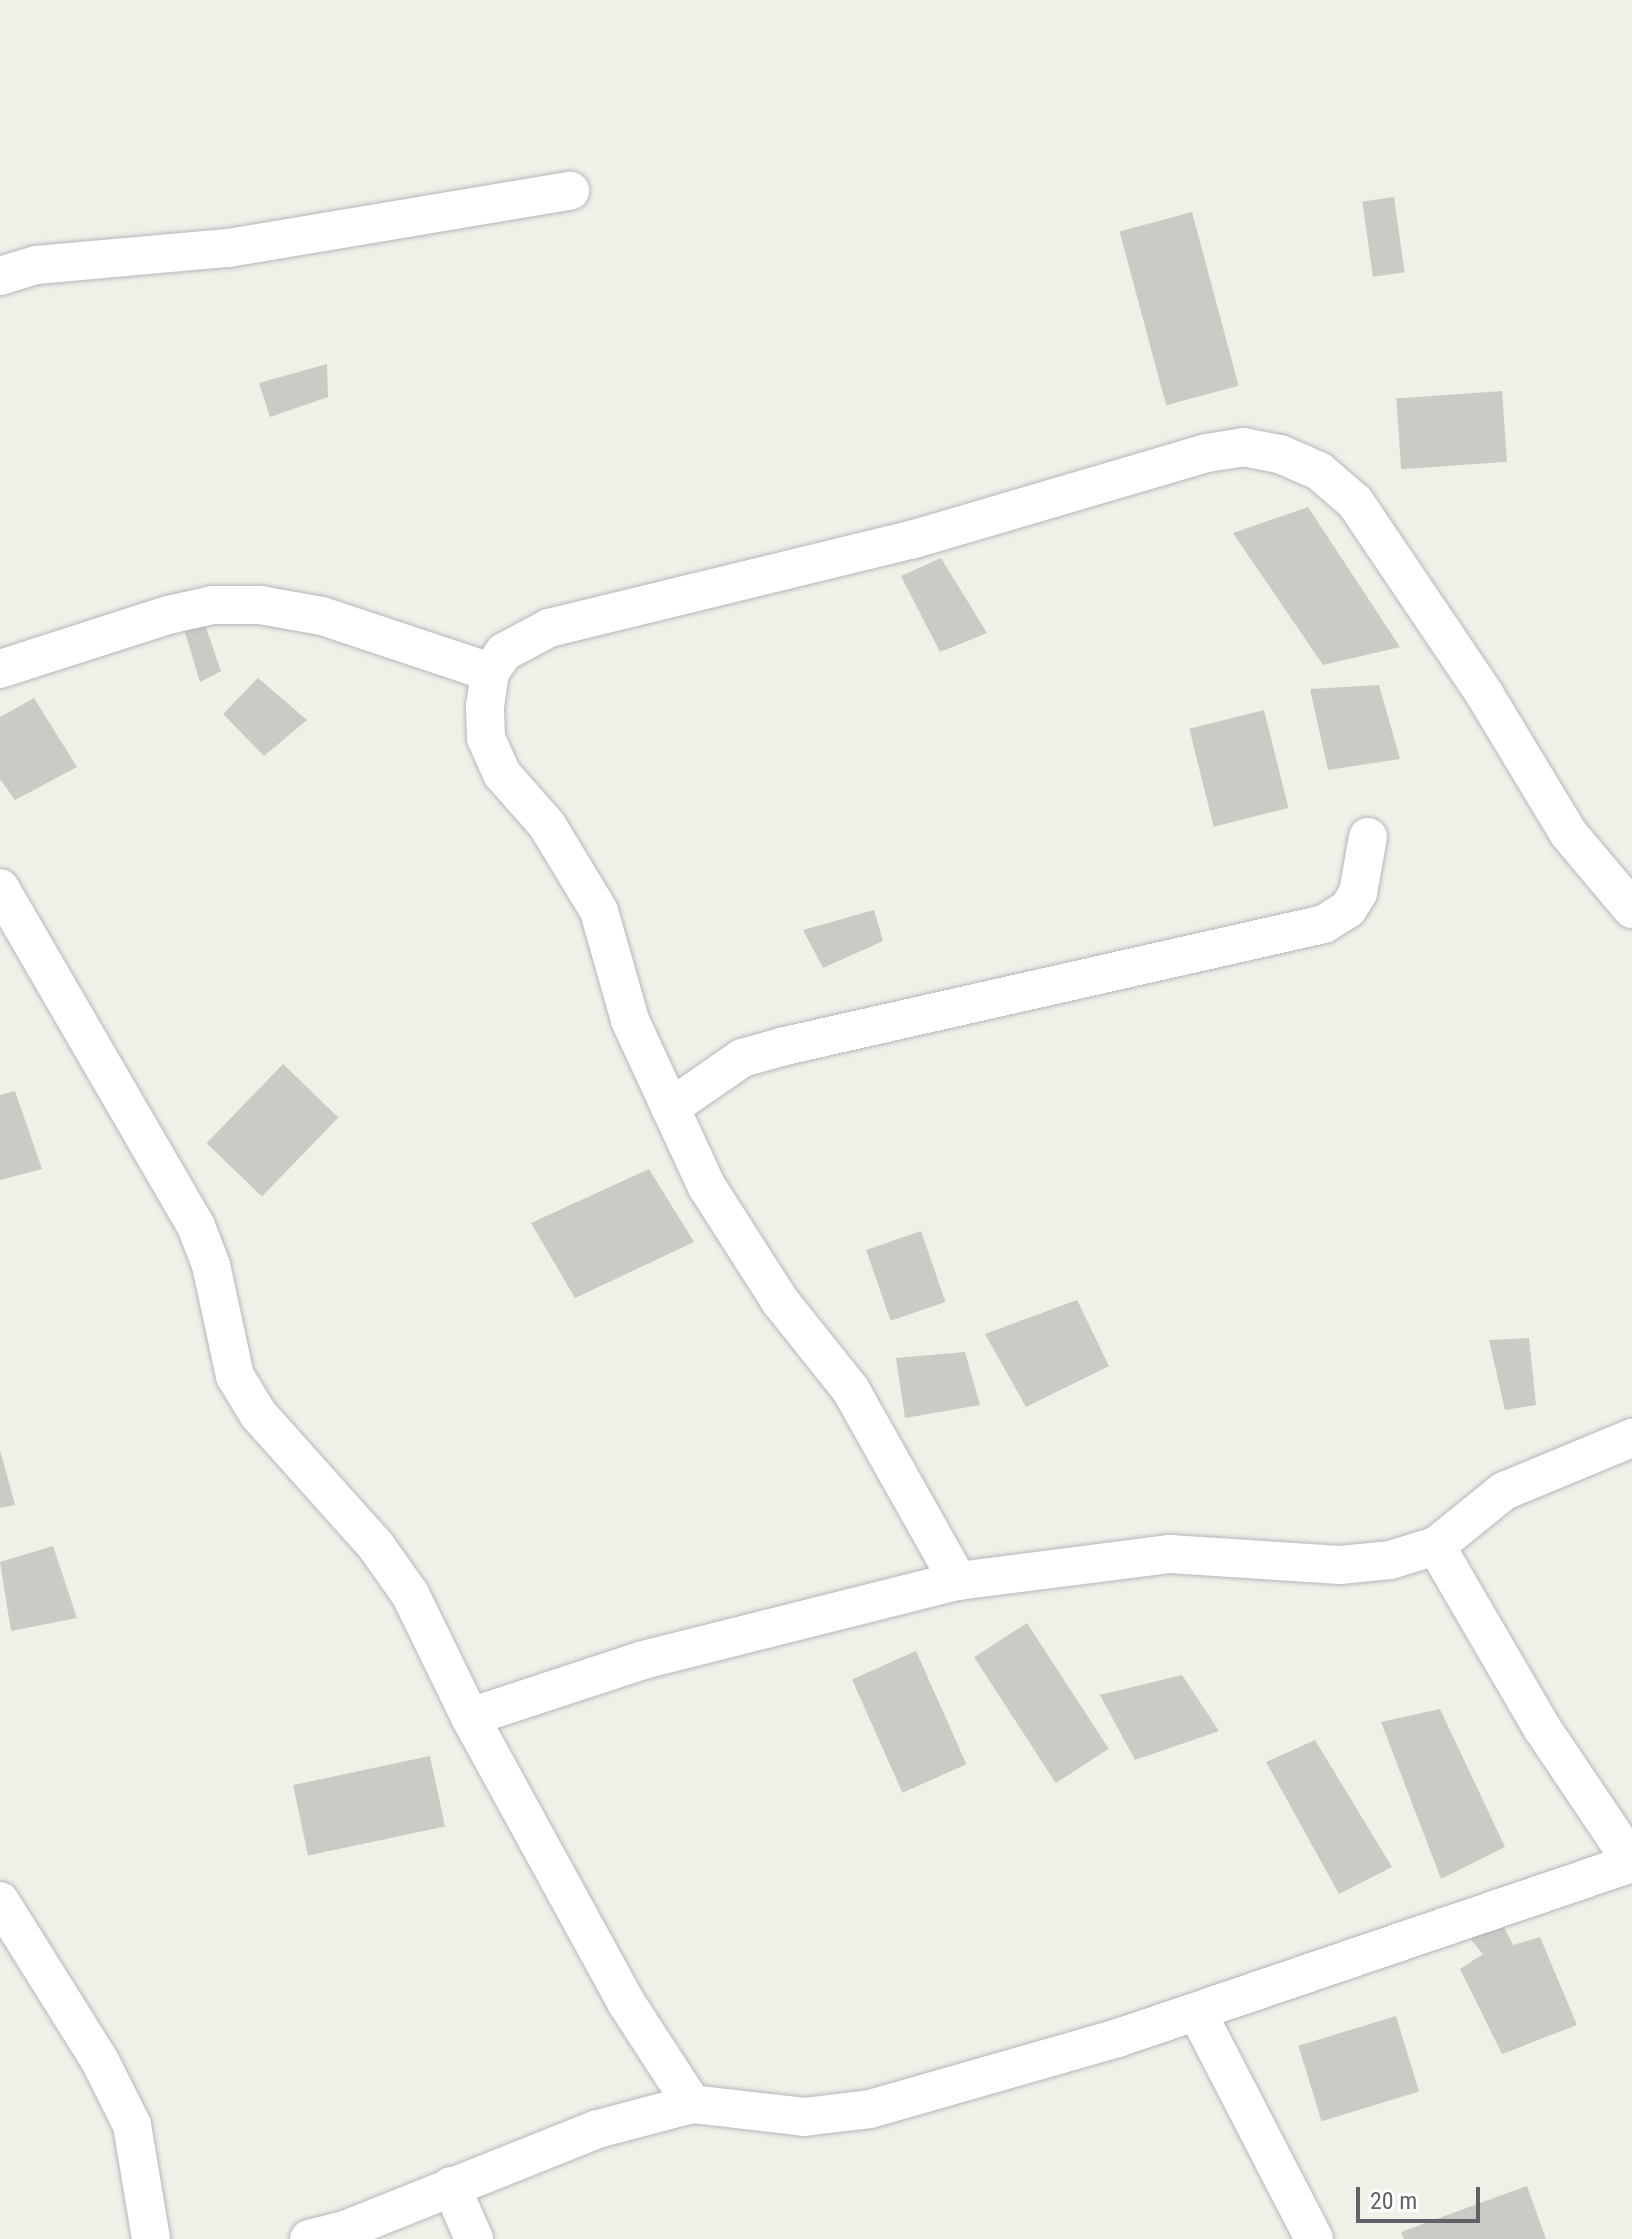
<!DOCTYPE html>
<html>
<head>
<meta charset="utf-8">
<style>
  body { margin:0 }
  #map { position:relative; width:1632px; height:2239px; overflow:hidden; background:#f0efe8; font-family:"Roboto Condensed",sans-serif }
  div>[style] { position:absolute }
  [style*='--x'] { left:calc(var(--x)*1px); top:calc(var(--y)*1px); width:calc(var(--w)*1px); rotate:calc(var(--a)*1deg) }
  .building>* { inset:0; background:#cbcac4; transform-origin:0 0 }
  .roads { filter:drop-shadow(0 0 2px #b5b7bb) drop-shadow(0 0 2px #b5b7bb) }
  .street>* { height:38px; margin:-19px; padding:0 19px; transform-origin:19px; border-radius:19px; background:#fff }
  span { translate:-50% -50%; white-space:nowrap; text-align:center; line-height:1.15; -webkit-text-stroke:7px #fff; paint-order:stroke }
  .scale { position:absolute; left:1356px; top:2187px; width:124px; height:36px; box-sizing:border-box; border:4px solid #5f6266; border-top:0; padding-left:10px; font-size:24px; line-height:28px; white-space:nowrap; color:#5f6266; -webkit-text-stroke:6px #fff; paint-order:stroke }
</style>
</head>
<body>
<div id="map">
  <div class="building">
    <div style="left:1394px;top:197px;width:76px;height:32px;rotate:82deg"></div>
    <div style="left:1192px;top:212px;width:180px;height:75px;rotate:75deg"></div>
    <div style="clip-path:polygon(327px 364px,328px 397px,270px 417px,259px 383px)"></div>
    <div style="left:1502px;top:391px;width:71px;height:106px;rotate:86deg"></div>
    <div style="clip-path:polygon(1308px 507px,1400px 647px,1323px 665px,1233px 533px)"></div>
    <div style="clip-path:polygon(941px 558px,987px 633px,940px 652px,901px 576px)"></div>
    <div style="clip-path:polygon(204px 622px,221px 671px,200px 682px,184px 629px)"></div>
    <div style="clip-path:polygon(258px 678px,307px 720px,264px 756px,223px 714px)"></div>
    <div style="clip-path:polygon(1379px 685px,1400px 759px,1328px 770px,1310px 689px)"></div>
    <div style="clip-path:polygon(34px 698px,77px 767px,15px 800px,0 779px,0 717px)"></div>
    <div style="left:1264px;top:710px;width:101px;height:77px;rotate:76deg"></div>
    <div style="clip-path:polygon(874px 910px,883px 941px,823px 968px,803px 930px)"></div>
    <div style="left:283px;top:1064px;width:77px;height:110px;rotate:44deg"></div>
    <div style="clip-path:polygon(15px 1091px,42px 1169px,0 1180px,0 1095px)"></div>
    <div style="clip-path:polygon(649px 1169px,694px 1242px,575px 1298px,531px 1223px)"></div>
    <div style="left:921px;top:1231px;width:75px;height:58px;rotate:71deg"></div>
    <div style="clip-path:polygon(1077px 1300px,1109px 1366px,1026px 1407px,985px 1334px)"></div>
    <div style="clip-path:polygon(1529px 1338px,1536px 1405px,1505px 1410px,1489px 1340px)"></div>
    <div style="clip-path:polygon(965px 1352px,980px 1405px,905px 1418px,896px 1358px)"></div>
    <div style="clip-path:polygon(0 1450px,15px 1505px,0 1508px)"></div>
    <div style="clip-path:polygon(53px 1546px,77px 1618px,11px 1631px,0 1562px)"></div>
    <div style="left:1027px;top:1623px;width:150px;height:63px;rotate:57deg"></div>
    <div style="left:916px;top:1651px;width:124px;height:70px;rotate:66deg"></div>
    <div style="clip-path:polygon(1182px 1675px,1219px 1731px,1135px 1760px,1100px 1695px)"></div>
    <div style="clip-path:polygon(1440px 1709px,1505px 1847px,1441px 1879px,1381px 1722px)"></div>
    <div style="clip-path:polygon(1315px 1740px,1392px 1867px,1339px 1894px,1266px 1762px)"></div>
    <div style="left:430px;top:1756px;width:72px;height:140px;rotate:78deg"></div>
    <div style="clip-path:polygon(1502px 1923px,1513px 1945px,1540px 1937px,1577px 2025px,1502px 2054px,1460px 1969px,1483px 1954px,1468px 1936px)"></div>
    <div style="left:1396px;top:2016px;width:79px;height:102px;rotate:73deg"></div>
    <div style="clip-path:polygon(1527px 2186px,1546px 2239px,1404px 2239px,1401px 2232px)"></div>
  </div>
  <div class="roads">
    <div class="street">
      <div style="--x:0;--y:276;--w:38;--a:-17"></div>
      <div style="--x:36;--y:265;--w:193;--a:-5.1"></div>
      <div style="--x:228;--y:248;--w:347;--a:-9.5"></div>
      <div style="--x:0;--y:669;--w:176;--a:-17.8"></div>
      <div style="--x:168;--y:615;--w:46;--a:-12.5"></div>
      <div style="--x:213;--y:605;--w:47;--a:0"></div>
      <div style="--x:260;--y:605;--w:63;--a:10.1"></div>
      <div style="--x:322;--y:616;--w:177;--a:18.4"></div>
      <div style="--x:0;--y:888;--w:391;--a:59.9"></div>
      <div style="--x:196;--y:1226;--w:42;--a:69"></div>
      <div style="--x:211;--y:1265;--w:114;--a:77.8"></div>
      <div style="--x:235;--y:1376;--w:44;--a:58.8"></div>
      <div style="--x:258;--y:1414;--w:177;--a:48.2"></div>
      <div style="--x:376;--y:1546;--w:59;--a:54.7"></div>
      <div style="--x:410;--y:1594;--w:137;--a:64"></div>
      <div style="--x:670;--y:1108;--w:88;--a:-34.8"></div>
      <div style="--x:742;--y:1058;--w:45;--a:-15.6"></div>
      <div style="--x:785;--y:1046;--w:553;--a:-12.75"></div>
      <div style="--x:1324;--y:924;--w:28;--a:-32"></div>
      <div style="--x:1348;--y:909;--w:19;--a:-58"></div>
      <div style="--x:1358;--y:893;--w:57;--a:-79.9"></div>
      <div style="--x:1436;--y:1546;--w:211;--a:59.8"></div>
      <div style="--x:1542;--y:1728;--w:161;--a:56.1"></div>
      <div style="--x:958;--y:1581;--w:219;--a:-119.3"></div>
      <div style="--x:851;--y:1390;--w:114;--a:-128.6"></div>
      <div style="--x:780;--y:1301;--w:135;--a:-122.6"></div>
      <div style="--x:707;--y:1187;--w:184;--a:-114.8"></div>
      <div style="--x:630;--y:1020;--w:113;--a:-105.9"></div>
      <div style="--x:599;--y:911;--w:100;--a:-121.2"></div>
      <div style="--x:547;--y:825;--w:68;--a:-131.4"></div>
      <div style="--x:502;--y:774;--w:39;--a:-114"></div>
      <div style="--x:486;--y:738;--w:31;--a:-92"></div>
      <div style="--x:485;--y:707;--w:35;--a:-82"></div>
      <div style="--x:490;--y:672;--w:24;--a:-55"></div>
      <div style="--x:504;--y:652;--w:51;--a:-28.1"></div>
      <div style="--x:549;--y:628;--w:373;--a:-13.7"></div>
      <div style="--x:911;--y:540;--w:309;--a:-16.4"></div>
      <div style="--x:1207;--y:453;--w:36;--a:-9"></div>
      <div style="--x:1243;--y:447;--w:38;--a:11"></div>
      <div style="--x:1280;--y:454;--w:43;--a:23.6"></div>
      <div style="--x:1319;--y:471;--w:48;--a:40.7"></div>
      <div style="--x:1355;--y:502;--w:233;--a:56"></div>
      <div style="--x:1485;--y:695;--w:162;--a:58.9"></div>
      <div style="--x:1569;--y:834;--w:98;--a:50"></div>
      <div style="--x:0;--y:1901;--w:189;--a:58"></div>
      <div style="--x:100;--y:2061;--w:72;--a:63.4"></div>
      <div style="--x:132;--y:2125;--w:116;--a:80.5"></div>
      <div style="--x:1197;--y:2012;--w:255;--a:62.7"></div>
      <div style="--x:692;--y:2104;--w:119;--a:-123"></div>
      <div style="--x:627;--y:2004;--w:327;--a:-118.7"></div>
      <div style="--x:470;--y:1717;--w:182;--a:-18.2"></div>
      <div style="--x:643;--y:1660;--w:325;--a:-14.1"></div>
      <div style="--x:958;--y:1581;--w:214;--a:-7.3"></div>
      <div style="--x:1170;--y:1554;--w:170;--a:3.7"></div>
      <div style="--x:1340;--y:1565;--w:50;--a:-5.7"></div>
      <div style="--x:1390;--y:1560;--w:48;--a:-16.9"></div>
      <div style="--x:1436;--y:1546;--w:87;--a:-39"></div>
      <div style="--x:1504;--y:1491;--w:139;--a:-22.5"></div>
      <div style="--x:451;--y:2186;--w:58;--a:66.5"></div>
      <div style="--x:309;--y:2239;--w:37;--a:-14"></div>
      <div style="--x:345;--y:2230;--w:272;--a:-21.8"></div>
      <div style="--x:598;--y:2129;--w:97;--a:-14.9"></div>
      <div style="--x:692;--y:2104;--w:113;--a:6.6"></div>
      <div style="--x:804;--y:2117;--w:66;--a:-6.9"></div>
      <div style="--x:870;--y:2109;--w:258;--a:-16"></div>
      <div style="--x:1118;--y:2038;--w:543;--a:-18.8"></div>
    </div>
  </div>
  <div class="scale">20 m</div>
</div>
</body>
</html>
